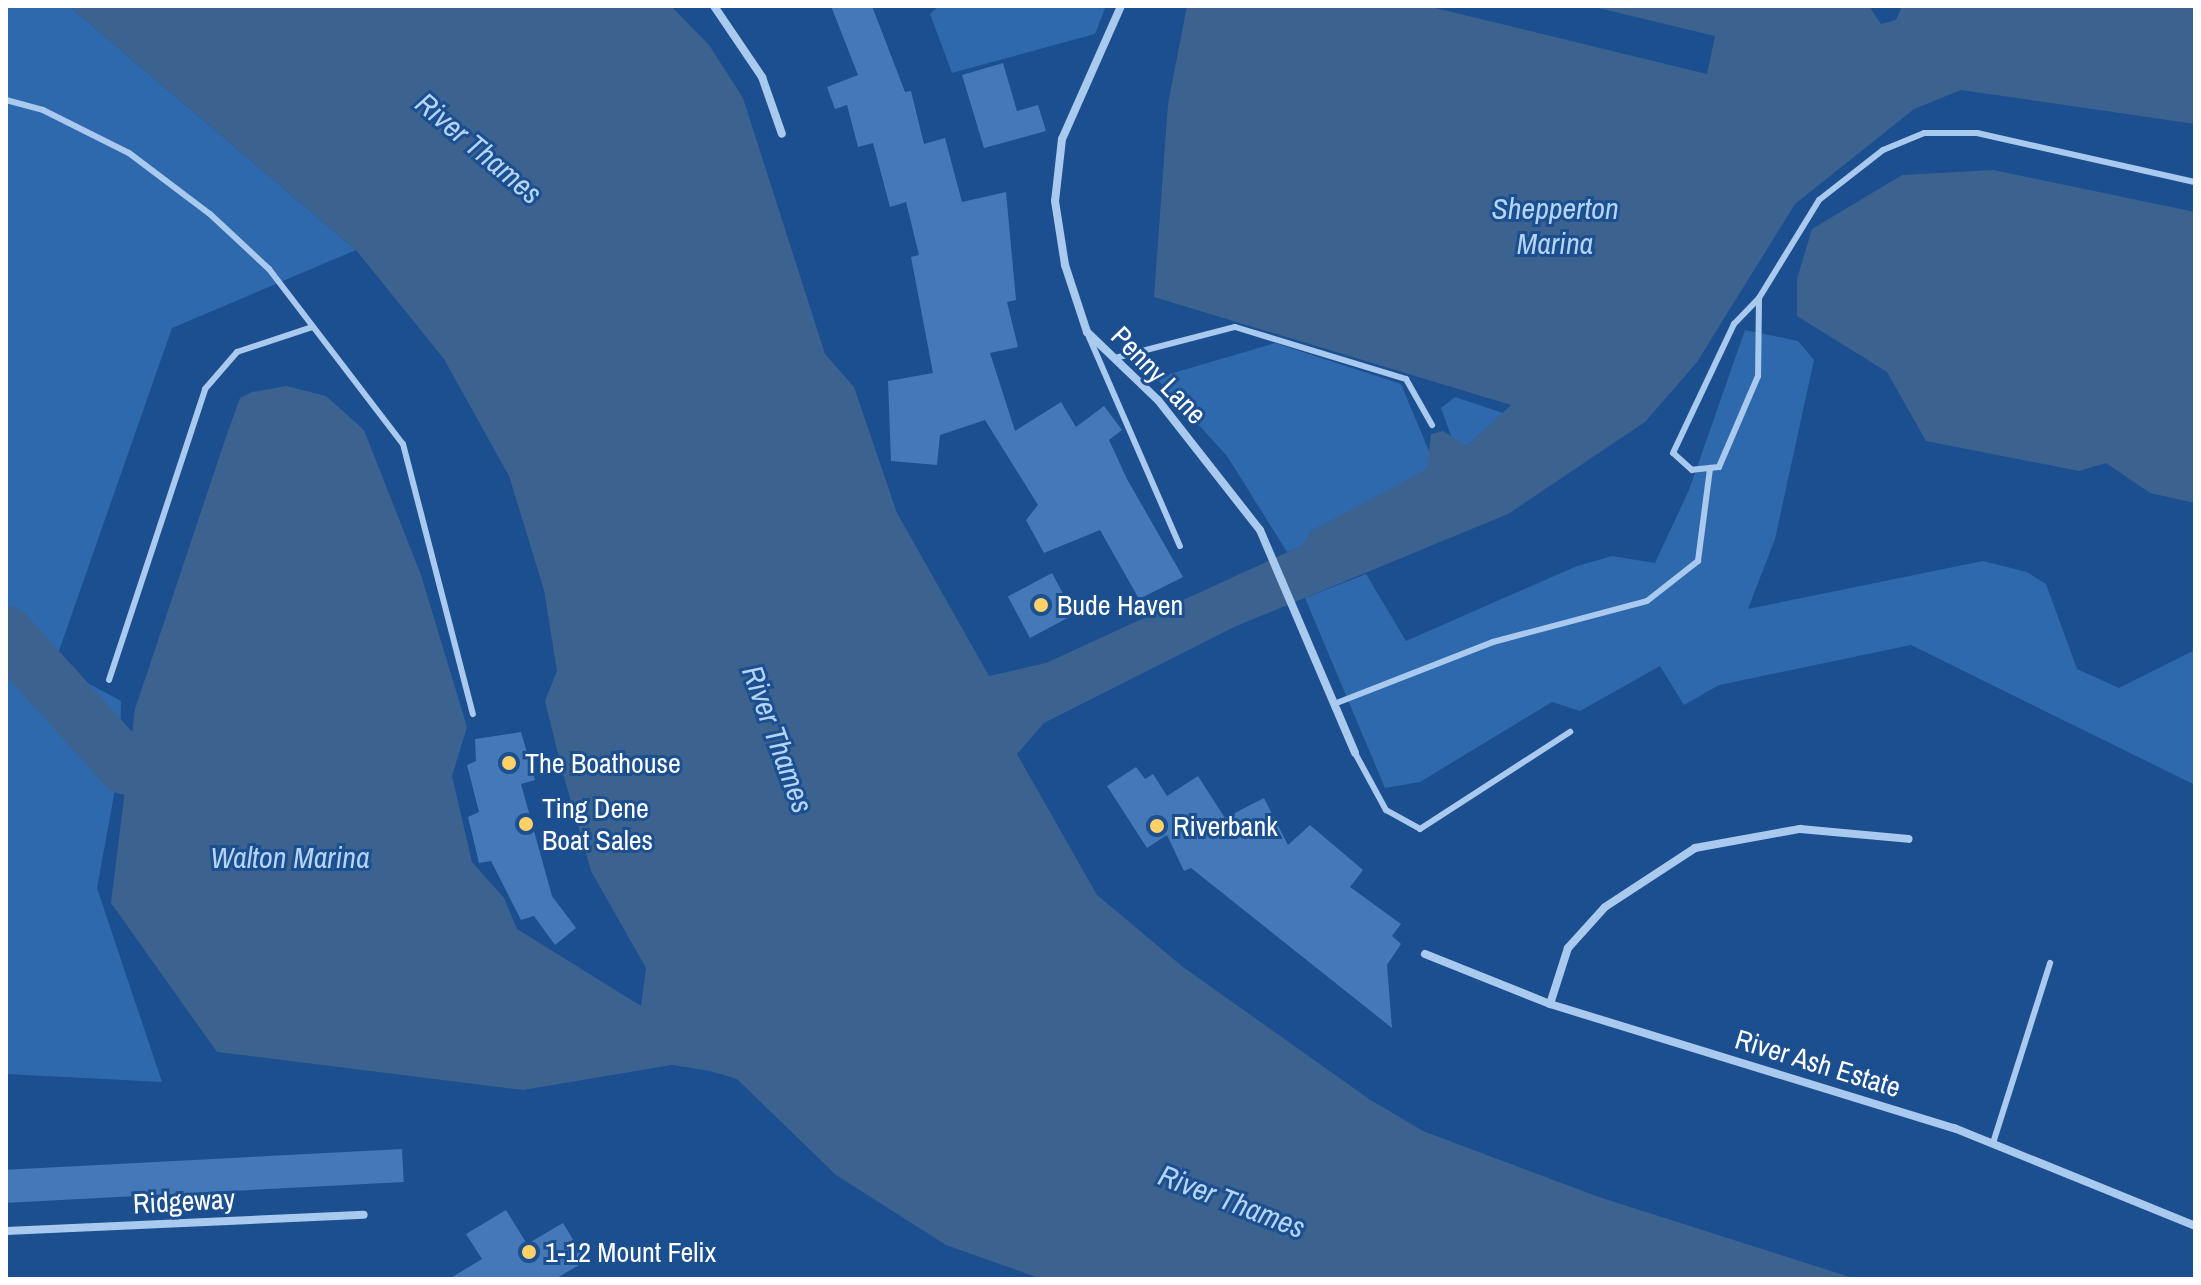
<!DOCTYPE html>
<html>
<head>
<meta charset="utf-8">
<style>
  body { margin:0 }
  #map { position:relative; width:2201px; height:1285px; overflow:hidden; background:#1b4f8f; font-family:"Archivo Narrow",sans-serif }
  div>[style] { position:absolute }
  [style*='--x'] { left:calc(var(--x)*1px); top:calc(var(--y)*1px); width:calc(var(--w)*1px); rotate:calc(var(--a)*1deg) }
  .green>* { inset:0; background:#2e69ad }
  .water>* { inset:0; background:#3c6290 }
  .river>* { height:56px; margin:-28px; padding:0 28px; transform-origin:28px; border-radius:28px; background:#3c6290 }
  .building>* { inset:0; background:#4478b7; transform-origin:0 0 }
  .lane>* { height:6px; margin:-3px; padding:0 3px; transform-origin:3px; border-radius:3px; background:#a9c9ee }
  .street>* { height:8px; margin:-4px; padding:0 4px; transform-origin:4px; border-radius:4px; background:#a9c9ee }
  .dots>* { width:22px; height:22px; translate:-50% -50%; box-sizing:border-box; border:4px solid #1b4f8f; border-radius:50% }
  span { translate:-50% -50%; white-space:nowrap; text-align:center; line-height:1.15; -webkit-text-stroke:6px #1b4f8f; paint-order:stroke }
  .street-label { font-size:28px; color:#fff }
  .poi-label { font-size:28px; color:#fff }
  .left { translate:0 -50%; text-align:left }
  .water-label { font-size:30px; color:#b5d3f5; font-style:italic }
  .frame { position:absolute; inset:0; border:8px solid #fff; pointer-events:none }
</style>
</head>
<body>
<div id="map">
  <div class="green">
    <div style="clip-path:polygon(6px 6px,69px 6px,356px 250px,172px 328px,54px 665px,121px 701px,120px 762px,97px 888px,162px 1082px,6px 1074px)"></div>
    <div style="clip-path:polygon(939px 6px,1106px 6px,1095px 34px,952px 73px,930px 14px)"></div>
    <div style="clip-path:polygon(1745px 330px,1798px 341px,1814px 360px,1775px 539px,1748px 609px,1983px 561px,2027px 572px,2046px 584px,2077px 669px,2119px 688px,2195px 650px,2195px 785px,1911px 645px,1719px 685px,1684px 705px,1660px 666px,1580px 711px,1552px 702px,1420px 782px,1385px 788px,1305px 598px,1366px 574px,1406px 641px,1577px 566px,1612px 556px,1655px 563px,1689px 490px)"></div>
    <div style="clip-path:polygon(1275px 343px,1401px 384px,1431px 456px,1427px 469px,1399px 489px,1311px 531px,1304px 545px,1287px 552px,1227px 456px,1156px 378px)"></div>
    <div style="clip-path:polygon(1455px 397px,1503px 413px,1467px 446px,1453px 441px,1441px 408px)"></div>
  </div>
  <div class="water">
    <div style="clip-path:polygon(69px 6px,671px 6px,709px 45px,743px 98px,825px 354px,854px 387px,897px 513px,989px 676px,1046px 663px,1303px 545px,1311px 531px,1427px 469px,1431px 434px,1443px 431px,1467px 446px,1511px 405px,1154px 297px,1168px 104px,1187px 6px,1427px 6px,1707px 74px,1715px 36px,1590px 6px,1869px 6px,1881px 24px,1896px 20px,1902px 6px,2195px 6px,2195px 124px,1961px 90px,1914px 109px,1795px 204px,1697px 362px,1645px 422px,1508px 514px,1234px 627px,1044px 723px,1017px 754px,1097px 895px,1183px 967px,1369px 1099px,1423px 1131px,1599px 1197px,1856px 1279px,1042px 1279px,946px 1245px,836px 1175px,737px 1079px,710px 1071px,672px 1065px,523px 1090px,217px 1052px,111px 903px,135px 709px,225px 440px,240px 398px,252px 392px,286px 386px,326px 396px,364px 430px,421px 575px,467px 727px,452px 776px,472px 862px,504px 898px,517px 929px,641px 1006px,646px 968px,591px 871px,563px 774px,545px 701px,557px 671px,544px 590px,509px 476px,444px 359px,356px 250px)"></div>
    <div style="clip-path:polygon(1993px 170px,2195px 212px,2195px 503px,2150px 493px,2106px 463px,2079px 471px,1926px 441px,1887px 372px,1797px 316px,1797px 279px,1812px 229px,1902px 175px)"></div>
  </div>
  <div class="river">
    <div style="--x:6;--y:634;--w:179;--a:47.9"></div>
  </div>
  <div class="building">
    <div style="clip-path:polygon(831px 6px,872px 6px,905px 92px,911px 91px,924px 144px,945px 138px,962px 202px,1006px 192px,1016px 300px,1007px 302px,1018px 347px,990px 353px,1015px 431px,1061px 402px,1076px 427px,1104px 406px,1122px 430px,1109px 440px,1127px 479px,1183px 577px,1139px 599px,1100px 530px,1044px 553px,1026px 520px,1038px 505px,985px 420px,940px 435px,937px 465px,891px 461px,888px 381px,933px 373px,911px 257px,919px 255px,906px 202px,890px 207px,873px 143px,858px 147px,847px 105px,835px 109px,827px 87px,858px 75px)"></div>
    <div style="clip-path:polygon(1003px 63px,1017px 111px,1038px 105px,1046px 131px,984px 148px,962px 75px)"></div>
    <div style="left:1052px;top:573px;width:47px;height:50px;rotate:62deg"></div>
    <div style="clip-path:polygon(521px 732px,535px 780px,521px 784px,552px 896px,576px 928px,555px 945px,534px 916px,521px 920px,491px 861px,479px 863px,468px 817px,479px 812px,467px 765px,476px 761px,475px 739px)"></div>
    <div style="clip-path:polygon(1136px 767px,1145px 779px,1153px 774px,1167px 796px,1198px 776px,1225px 818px,1264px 798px,1288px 845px,1310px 825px,1363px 870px,1350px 887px,1401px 924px,1392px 936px,1401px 944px,1387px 965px,1392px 1028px,1191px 868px,1184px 871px,1167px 835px,1147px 848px,1107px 786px)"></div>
    <div style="left:402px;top:1149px;width:33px;height:396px;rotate:87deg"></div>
    <div style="clip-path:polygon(506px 1210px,527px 1244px,563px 1223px,586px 1261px,555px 1279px,449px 1279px,482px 1259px,466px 1234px)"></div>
  </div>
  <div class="lane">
    <div style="--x:6;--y:100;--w:38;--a:15"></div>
    <div style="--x:43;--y:110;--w:96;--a:26.6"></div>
    <div style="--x:129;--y:153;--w:101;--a:37"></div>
    <div style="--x:210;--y:214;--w:81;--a:43"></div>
    <div style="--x:269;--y:269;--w:220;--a:52.6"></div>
    <div style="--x:403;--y:444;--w:279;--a:75.5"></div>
    <div style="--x:1759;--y:298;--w:78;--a:90.7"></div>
    <div style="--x:1758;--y:376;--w:99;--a:113.2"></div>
    <div style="--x:1719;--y:467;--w:27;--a:174"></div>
    <div style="--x:1692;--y:470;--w:25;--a:-138"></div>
    <div style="--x:1673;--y:453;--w:143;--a:-64.7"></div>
    <div style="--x:1734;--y:324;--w:36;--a:-46"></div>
    <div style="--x:1759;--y:298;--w:115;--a:-58.5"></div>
    <div style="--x:1819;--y:200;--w:81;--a:-38"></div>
    <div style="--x:1883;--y:150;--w:44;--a:-22.5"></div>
    <div style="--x:1924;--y:133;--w:53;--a:0"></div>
    <div style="--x:1977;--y:133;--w:223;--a:12.7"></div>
    <div style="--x:1089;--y:337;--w:228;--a:66.5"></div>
    <div style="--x:1115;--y:358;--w:124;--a:-14.5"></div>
    <div style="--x:1235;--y:327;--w:179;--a:16.9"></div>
    <div style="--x:1406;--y:379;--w:53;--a:60.5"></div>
    <div style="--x:109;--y:680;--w:306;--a:-71.7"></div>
    <div style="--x:205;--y:389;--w:49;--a:-49.1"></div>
    <div style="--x:237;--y:352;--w:79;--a:-18.4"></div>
    <div style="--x:1334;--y:704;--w:171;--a:-21.3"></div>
    <div style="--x:1493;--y:642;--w:159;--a:-14.9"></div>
    <div style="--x:1647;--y:601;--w:65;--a:-38.1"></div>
    <div style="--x:1698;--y:561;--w:94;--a:-82.6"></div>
    <div style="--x:1355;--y:753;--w:65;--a:61.5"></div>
    <div style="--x:1386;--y:810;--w:39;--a:29"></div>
    <div style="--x:1420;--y:829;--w:179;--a:-32.9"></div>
    <div style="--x:1993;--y:1143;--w:189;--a:-72.4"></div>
  </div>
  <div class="street">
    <div style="--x:714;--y:6;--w:86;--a:55.9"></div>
    <div style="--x:762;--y:77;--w:60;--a:70.7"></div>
    <div style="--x:1121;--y:6;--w:145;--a:113.9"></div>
    <div style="--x:1062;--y:139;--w:62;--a:96.4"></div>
    <div style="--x:1055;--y:201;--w:65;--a:81.1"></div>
    <div style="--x:1065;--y:265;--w:71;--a:71.8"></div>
    <div style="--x:1087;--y:332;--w:98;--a:43.8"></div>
    <div style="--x:1158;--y:400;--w:165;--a:51.9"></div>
    <div style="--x:1260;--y:530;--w:242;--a:66.9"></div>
    <div style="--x:1425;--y:954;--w:135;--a:21.8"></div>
    <div style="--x:1550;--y:1004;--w:423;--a:17.1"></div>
    <div style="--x:1954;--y:1128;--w:260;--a:22.1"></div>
    <div style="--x:1550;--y:1004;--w:59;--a:-72.2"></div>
    <div style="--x:1568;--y:948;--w:55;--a:-47.9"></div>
    <div style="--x:1605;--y:907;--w:108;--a:-33.2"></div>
    <div style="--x:1695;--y:848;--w:107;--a:-10.3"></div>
    <div style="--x:1800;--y:829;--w:109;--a:5.2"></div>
    <div style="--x:6;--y:1231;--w:358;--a:-2.6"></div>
  </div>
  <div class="dots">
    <div style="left:1041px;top:605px;background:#ffd166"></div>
    <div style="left:509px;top:763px;background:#ffd166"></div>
    <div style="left:526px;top:824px;background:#ffd166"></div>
    <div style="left:1157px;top:826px;background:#ffd166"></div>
    <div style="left:529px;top:1252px;background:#ffd166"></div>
  </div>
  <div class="street-label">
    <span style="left:1159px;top:375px;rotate:46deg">Penny Lane</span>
    <span style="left:1818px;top:1063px;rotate:17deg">River Ash Estate</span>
    <span style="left:184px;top:1201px;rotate:-3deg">Ridgeway</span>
  </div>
  <div class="poi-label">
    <span class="left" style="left:1057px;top:605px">Bude Haven</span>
    <span class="left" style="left:525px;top:763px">The Boathouse</span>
    <span class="left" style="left:542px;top:824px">Ting Dene<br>Boat Sales</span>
    <span class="left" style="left:1173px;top:826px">Riverbank</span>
    <span class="left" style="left:545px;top:1252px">1-12 Mount Felix</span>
  </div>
  <div class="water-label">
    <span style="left:479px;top:148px;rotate:40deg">River Thames</span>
    <span style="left:1555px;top:225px">Shepperton<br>Marina</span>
    <span style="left:778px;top:739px;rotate:70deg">River Thames</span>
    <span style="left:290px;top:857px">Walton Marina</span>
    <span style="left:1232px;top:1201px;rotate:21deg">River Thames</span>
  </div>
  <div class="frame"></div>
</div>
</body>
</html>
